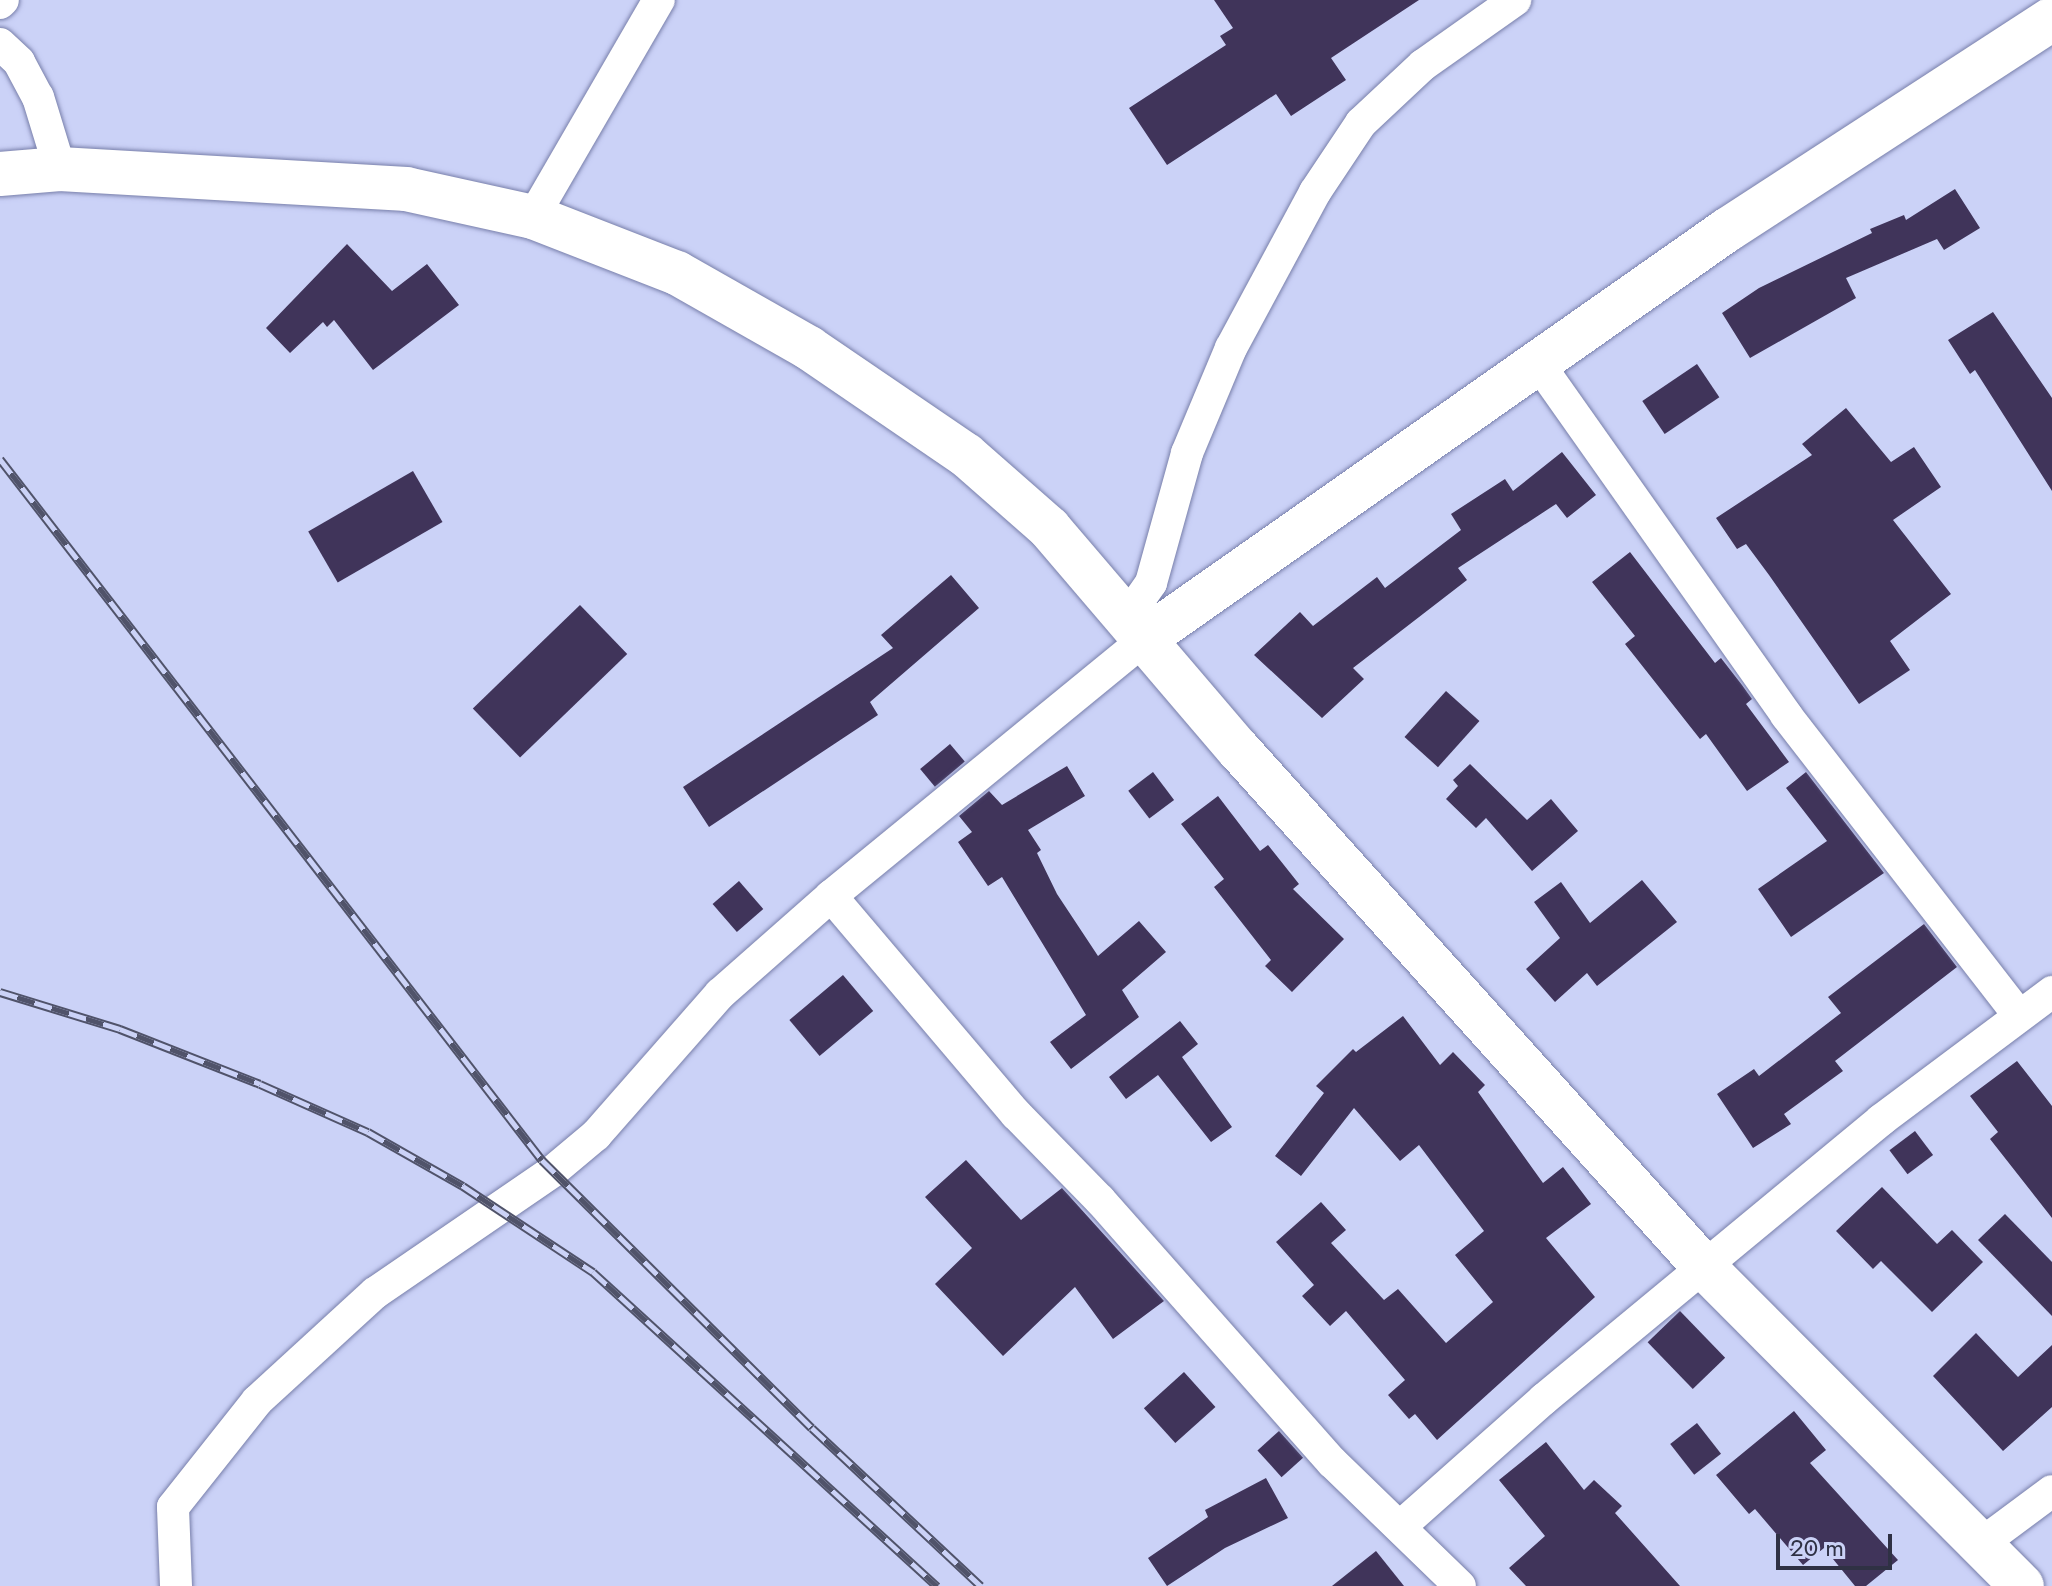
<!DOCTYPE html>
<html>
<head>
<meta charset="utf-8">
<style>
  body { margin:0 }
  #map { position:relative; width:2052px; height:1586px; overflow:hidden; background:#cbd2f7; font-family:Jost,sans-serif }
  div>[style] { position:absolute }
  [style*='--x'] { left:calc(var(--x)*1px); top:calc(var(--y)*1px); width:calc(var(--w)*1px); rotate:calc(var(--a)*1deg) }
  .building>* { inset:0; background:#40345a; transform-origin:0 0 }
  .roads { filter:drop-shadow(0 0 2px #787faa) drop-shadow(0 0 2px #787faa) }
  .street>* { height:32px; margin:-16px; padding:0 16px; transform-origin:16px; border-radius:16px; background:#fff }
  .secondary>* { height:44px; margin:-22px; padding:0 22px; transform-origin:22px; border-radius:22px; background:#fff }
  .rail>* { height:9px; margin-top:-4.5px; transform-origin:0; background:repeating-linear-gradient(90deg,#cbd2f7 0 18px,#50536a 0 36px); box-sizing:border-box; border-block:2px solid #50536a }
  span { translate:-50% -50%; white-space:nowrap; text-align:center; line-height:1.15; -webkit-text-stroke:8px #cbd2f7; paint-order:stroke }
  .scale { position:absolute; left:1776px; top:1534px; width:116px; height:36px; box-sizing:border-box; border:4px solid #2f3144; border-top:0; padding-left:10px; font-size:24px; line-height:28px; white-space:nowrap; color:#2f3144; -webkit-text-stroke:6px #cbd2f7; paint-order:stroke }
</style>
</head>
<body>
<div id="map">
  <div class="building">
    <div style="clip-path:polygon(1214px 0,1419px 0,1331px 58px,1346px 80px,1291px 116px,1276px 94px,1167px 165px,1129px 108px,1226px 45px,1220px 36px,1233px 28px)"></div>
    <div style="clip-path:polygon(1955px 189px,1980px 228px,1944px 250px,1937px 239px,1846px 278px,1856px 298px,1750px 358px,1722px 313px,1759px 288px,1872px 233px,1870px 229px,1904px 215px,1906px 220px)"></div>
    <div style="clip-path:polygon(347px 244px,392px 291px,427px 264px,459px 305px,373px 370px,334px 320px,327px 327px,323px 322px,290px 353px,266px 328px)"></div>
    <div style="clip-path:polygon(1993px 312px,2052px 398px,2052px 491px,1975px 370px,1970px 374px,1948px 340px)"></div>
    <div style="left:1697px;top:364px;width:40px;height:66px;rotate:56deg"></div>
    <div style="clip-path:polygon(1846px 408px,1891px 462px,1914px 447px,1941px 487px,1893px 520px,1951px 594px,1890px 641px,1910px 670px,1859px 704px,1769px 575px,1746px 544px,1737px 549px,1716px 518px,1812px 455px,1802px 444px)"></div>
    <div style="clip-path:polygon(1562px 452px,1596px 495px,1567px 518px,1556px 504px,1458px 568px,1467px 580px,1353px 668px,1364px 679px,1322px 718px,1254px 655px,1300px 612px,1313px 626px,1377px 577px,1385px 588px,1461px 530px,1451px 514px,1505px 479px,1513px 491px)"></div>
    <div style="left:413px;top:471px;width:59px;height:121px;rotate:60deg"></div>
    <div style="clip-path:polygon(1630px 552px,1715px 663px,1721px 658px,1742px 685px,1752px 699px,1746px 704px,1789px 762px,1747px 791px,1706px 734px,1700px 739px,1625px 644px,1635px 636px,1592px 582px)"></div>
    <div style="clip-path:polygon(951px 575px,979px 608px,870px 702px,878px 715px,709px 827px,683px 787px,893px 648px,881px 635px)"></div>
    <div style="left:580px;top:605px;width:68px;height:149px;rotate:46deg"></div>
    <div style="left:1446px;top:691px;width:45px;height:62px;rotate:42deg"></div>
    <div style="left:950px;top:744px;width:23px;height:39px;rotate:50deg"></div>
    <div style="clip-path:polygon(1470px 764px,1527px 820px,1551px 799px,1578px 831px,1532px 871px,1486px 818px,1476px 828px,1446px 799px,1458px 786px,1453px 780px)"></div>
    <div style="clip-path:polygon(1067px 766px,1085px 796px,1028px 830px,1041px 850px,1037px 853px,1057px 894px,1098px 956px,1139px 921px,1166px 952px,1122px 990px,1139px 1017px,1071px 1069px,1050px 1042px,1086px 1015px,1002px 877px,988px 886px,958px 842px,972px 832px,959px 816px,989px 791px,1002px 805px)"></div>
    <div style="left:1153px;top:772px;width:35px;height:31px;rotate:53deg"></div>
    <div style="clip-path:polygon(1806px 772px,1884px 873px,1791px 937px,1758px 889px,1827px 841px,1786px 788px)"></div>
    <div style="clip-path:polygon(1218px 796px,1260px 851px,1268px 845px,1299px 884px,1293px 889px,1344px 939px,1292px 992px,1265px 966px,1271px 960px,1214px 887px,1224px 879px,1181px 824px)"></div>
    <div style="clip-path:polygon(1642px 880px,1677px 922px,1597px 986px,1587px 973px,1555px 1002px,1526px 969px,1560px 938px,1534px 902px,1561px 882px,1590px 923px)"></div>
    <div style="left:739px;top:881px;width:37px;height:35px;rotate:49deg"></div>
    <div style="clip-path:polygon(1924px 924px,1957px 967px,1835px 1061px,1843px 1071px,1784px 1114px,1791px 1124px,1753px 1148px,1717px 1094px,1754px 1069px,1759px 1076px,1841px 1013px,1828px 997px)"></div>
    <div style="left:843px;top:975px;width:47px;height:70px;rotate:50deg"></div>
    <div style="clip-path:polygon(1403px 1016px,1440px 1065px,1453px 1052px,1485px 1085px,1478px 1092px,1543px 1183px,1563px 1167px,1591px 1204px,1546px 1238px,1595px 1297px,1437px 1440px,1415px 1414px,1409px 1419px,1388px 1395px,1405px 1380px,1346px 1311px,1330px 1326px,1302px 1296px,1314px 1285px,1276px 1242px,1321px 1202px,1346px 1230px,1331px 1243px,1384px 1300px,1398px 1289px,1446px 1343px,1493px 1302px,1455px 1255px,1484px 1231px,1419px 1145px,1400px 1161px,1354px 1108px,1301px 1176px,1275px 1156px,1324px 1093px,1316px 1086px,1353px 1049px,1356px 1052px)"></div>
    <div style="clip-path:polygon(1180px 1021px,1198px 1044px,1182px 1057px,1232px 1127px,1211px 1142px,1158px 1075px,1126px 1099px,1109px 1077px)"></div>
    <div style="clip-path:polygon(2017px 1061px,2052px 1106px,2052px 1218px,1990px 1139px,1998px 1132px,1970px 1096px)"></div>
    <div style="left:1915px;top:1131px;width:30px;height:32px;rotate:53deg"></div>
    <div style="clip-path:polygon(966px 1160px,1021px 1220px,1062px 1188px,1164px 1301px,1113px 1339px,1075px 1287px,1003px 1356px,935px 1284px,972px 1248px,925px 1197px)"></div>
    <div style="clip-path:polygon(1882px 1187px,1937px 1244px,1952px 1230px,1983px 1262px,1932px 1312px,1881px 1261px,1873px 1269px,1836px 1231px)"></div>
    <div style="clip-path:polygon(2005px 1214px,2052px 1262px,2052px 1316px,1978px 1240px)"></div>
    <div style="left:1680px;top:1311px;width:65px;height:45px;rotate:46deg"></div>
    <div style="clip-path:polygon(1976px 1333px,2018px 1377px,2052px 1345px,2052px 1407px,2003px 1451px,1933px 1376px)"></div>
    <div style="left:1184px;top:1372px;width:47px;height:54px;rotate:48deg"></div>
    <div style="clip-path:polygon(1794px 1411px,1826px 1450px,1810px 1463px,1898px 1560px,1866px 1586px,1855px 1586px,1824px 1548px,1803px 1565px,1755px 1509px,1749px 1514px,1716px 1475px)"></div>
    <div style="left:1697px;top:1423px;width:39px;height:34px;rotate:52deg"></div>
    <div style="left:1279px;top:1431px;width:36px;height:29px;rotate:48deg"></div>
    <div style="clip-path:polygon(1546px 1442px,1584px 1490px,1594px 1480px,1622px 1506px,1615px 1513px,1680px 1586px,1526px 1586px,1509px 1568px,1545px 1536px,1499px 1480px)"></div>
    <div style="clip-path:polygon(1266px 1478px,1288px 1518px,1225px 1548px,1167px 1586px,1148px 1558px,1208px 1517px,1205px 1510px)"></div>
    <div style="clip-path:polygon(1376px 1551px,1404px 1586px,1332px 1586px)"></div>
  </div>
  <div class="roads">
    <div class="street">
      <div style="--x:0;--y:3;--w:4;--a:-45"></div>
      <div style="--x:0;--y:44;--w:26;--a:43"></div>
      <div style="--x:19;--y:62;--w:40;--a:62"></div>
      <div style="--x:38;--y:97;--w:75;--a:73"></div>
      <div style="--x:533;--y:217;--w:251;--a:-59.9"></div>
      <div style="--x:1538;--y:363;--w:431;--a:54.8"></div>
      <div style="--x:1786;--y:715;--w:378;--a:52.2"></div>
      <div style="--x:1128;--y:616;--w:40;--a:-55.1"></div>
      <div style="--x:1151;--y:583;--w:135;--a:-74.5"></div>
      <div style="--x:1187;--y:453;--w:114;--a:-67.3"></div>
      <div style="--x:1231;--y:348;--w:177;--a:-61.7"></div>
      <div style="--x:1315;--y:192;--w:83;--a:-56.3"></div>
      <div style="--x:1361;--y:123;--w:85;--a:-43.1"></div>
      <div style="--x:1423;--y:65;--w:113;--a:-35.2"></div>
      <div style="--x:831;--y:896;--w:286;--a:49.7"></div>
      <div style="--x:1016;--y:1114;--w:120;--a:45.7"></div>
      <div style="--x:1100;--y:1200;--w:350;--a:48.5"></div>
      <div style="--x:1332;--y:1462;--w:178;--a:44.1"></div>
      <div style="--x:1402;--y:1525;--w:190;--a:-41.6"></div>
      <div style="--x:1544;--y:1399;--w:438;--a:-39.6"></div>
      <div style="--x:1881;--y:1120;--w:214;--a:-36.8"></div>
      <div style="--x:1982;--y:1543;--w:87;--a:-36.6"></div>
      <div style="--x:176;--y:1586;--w:79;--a:-92.2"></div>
      <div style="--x:173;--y:1507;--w:135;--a:-51.6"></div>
      <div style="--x:257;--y:1401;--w:160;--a:-42.5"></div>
      <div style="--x:375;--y:1293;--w:216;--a:-34.4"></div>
      <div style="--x:553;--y:1171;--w:56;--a:-39.9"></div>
      <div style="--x:596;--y:1135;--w:188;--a:-48.7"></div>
      <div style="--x:720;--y:994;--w:148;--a:-41.4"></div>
      <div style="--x:831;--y:896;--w:409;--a:-39.3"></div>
    </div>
    <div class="secondary">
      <div style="--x:0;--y:174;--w:60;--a:-4.8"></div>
      <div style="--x:60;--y:169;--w:347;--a:3.3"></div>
      <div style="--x:406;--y:189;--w:130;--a:12.4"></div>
      <div style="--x:533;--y:217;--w:155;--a:21.3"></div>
      <div style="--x:677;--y:273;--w:152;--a:29.6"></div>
      <div style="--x:809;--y:348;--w:190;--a:34.3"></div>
      <div style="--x:966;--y:455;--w:111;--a:41.3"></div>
      <div style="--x:1049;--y:528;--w:291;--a:49.5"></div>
      <div style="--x:1238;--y:749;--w:698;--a:48.02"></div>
      <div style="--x:1705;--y:1268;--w:449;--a:45.1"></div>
      <div style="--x:1147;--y:637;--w:709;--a:-35.06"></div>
      <div style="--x:1727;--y:230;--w:387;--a:-33"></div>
    </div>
  </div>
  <div class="rail">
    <div style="--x:0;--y:459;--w:886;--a:52.29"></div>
    <div style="--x:542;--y:1160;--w:380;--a:44.8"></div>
    <div style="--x:812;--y:1428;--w:231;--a:43.1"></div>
    <div style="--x:0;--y:992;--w:126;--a:17.1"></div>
    <div style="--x:120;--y:1029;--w:150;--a:21.4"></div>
    <div style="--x:260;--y:1084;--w:118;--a:24"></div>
    <div style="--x:368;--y:1132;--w:109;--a:29.6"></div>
    <div style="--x:463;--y:1186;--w:156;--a:33.5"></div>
    <div style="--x:593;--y:1272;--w:466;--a:42.4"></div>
  </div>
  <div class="scale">20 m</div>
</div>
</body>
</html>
